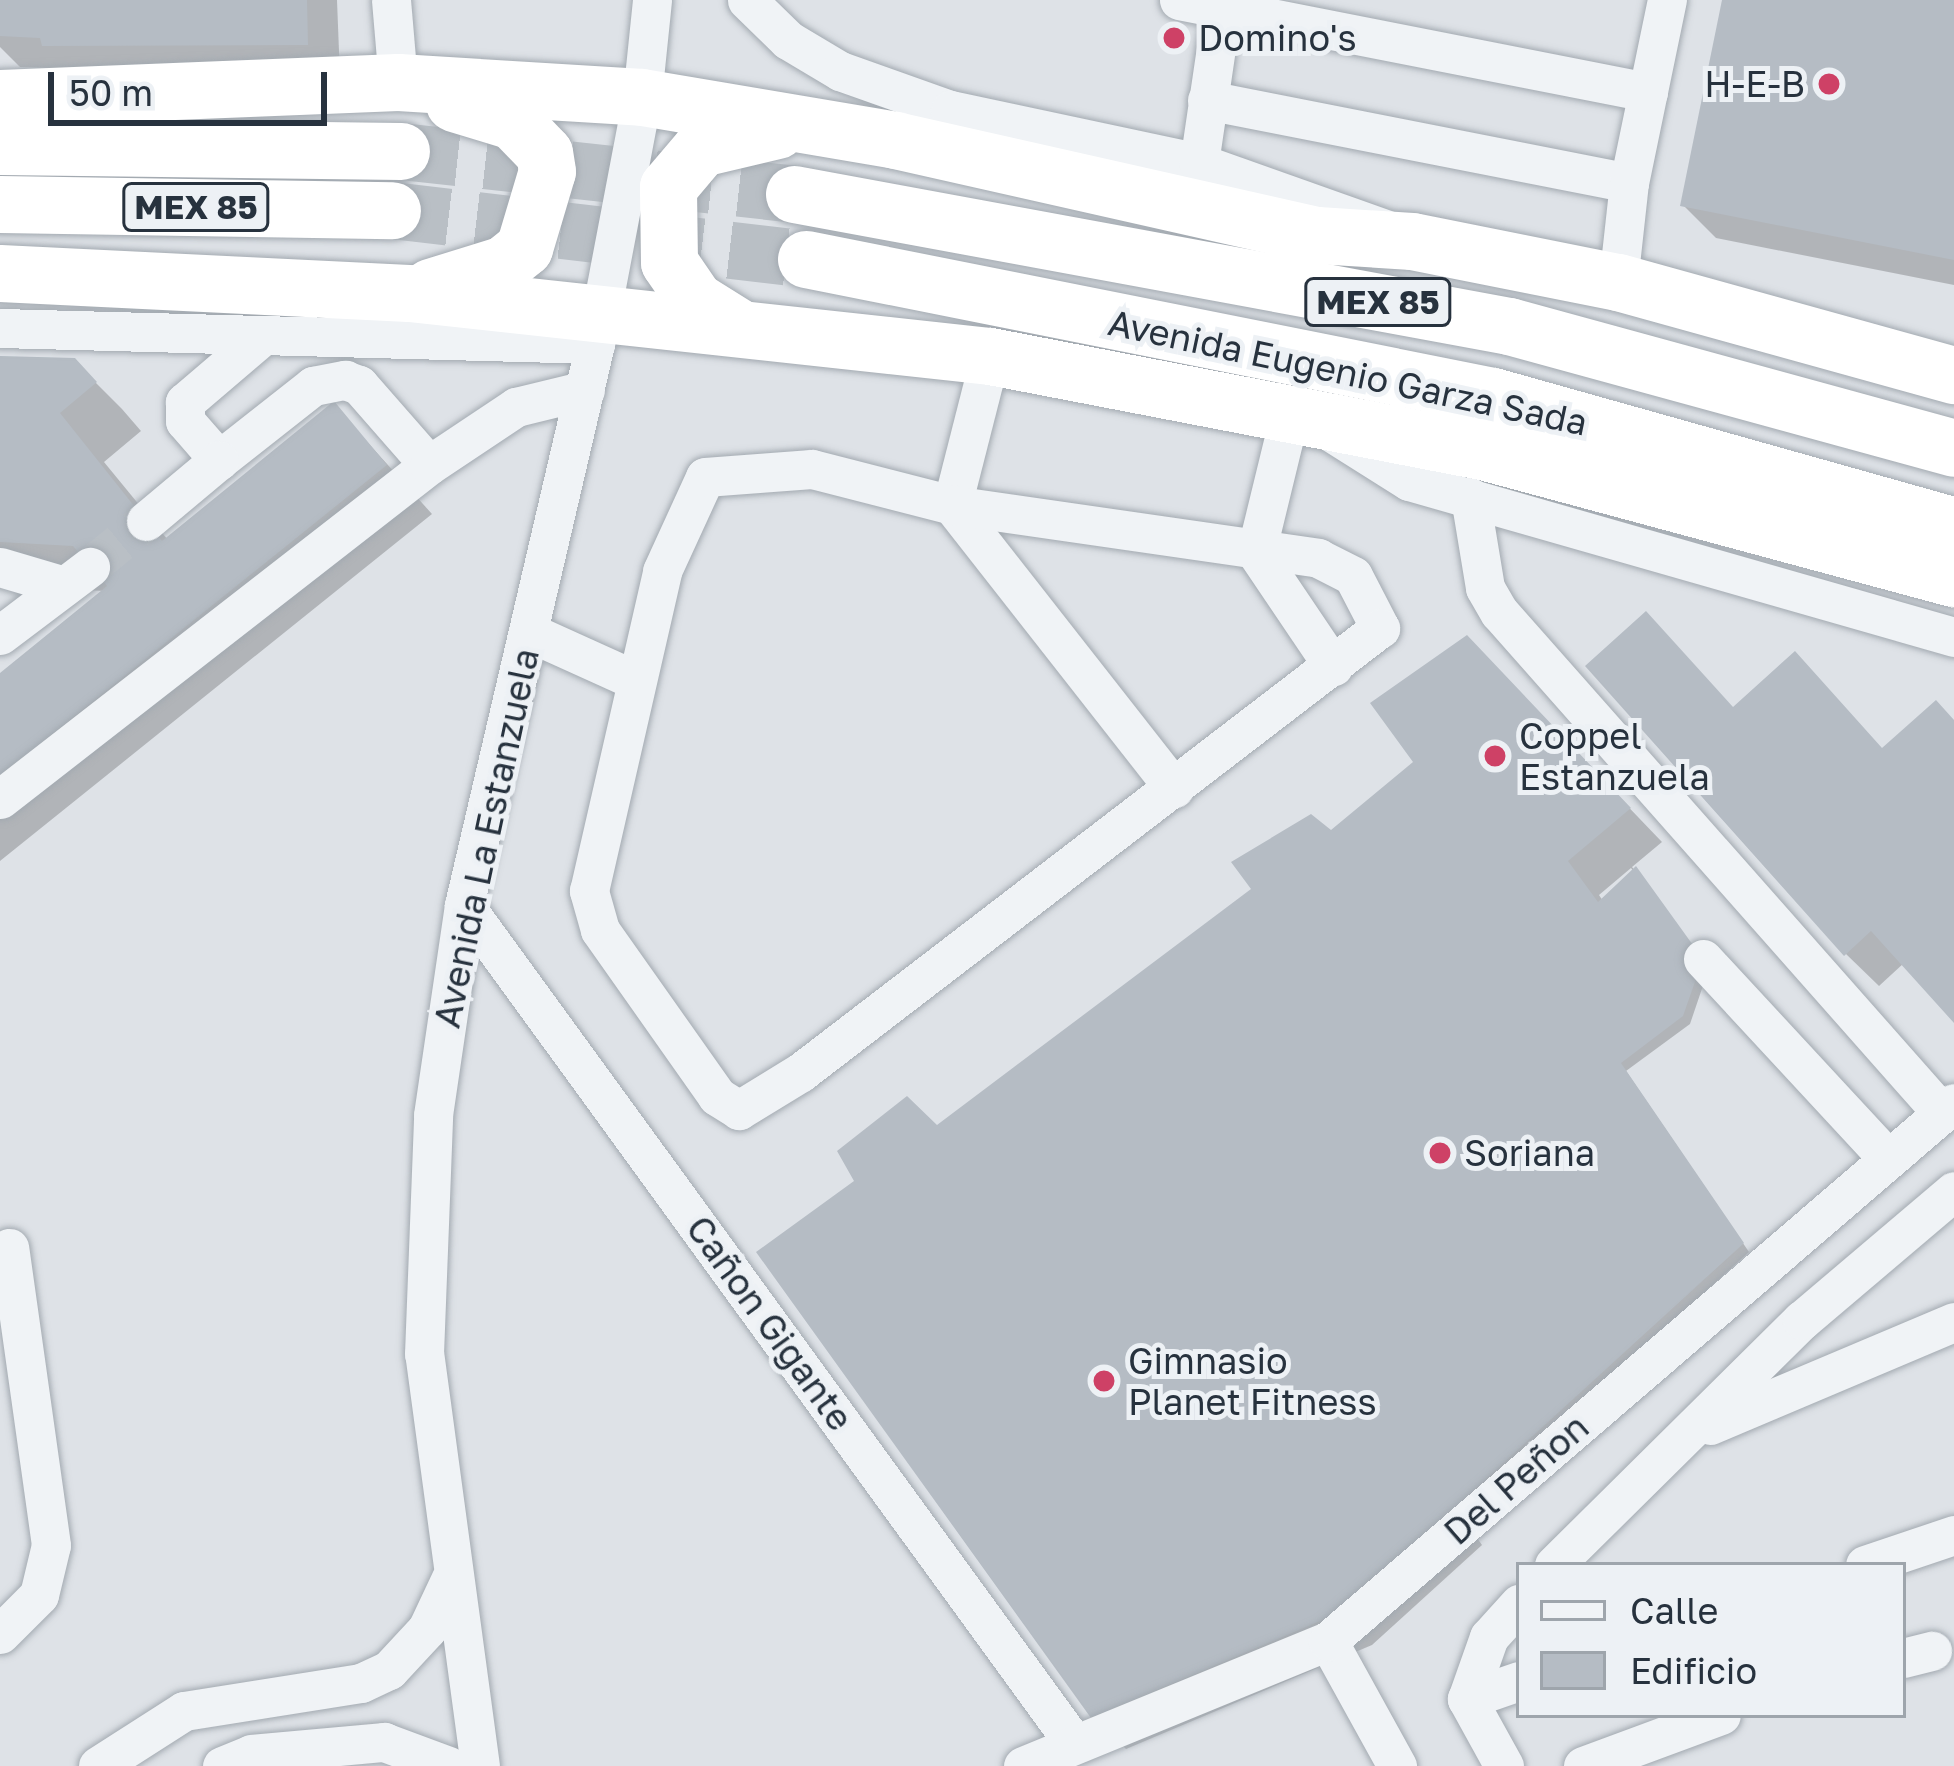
<!DOCTYPE html>
<html>
<head>
<meta charset="utf-8">
<style>
  body { margin:0 }
  #map { position:relative; width:1954px; height:1766px; overflow:hidden; background:#dee2e7; font-family:"Golos Text",sans-serif }
  div>[style] { position:absolute }
  [style*='--x'] { left:calc(var(--x)*1px); top:calc(var(--y)*1px); width:calc(var(--w)*1px); rotate:calc(var(--a)*1deg) }
  .shadow>* { inset:0; background:#0003 }
  .building>* { inset:0; background:#b5bcc4 }
  .minor-tunnel>* { height:39px; margin-top:-19.5px; transform-origin:0; background:repeating-linear-gradient(90deg,#b9bfc5 0 39px,transparent 0 59px) }
  .highway-tunnel>* { height:57px; margin-top:-28.5px; transform-origin:0; background:repeating-linear-gradient(90deg,#b9bfc5 0 57px,transparent 0 85px) }
  .roads { filter:drop-shadow(0 0 3px #a3aab1) drop-shadow(0 0 3px #a3aab1) }
  .minor>* { height:39px; margin:-19.5px; padding:0 19.5px; transform-origin:19.5px; border-radius:19.5px; background:#f0f3f6 }
  .highway>* { height:57px; margin:-28.5px; padding:0 28.5px; transform-origin:28.5px; border-radius:28.5px; background:#fff }
  .dots>* { width:33px; height:33px; translate:-50% -50%; box-sizing:border-box; border:6px solid #edf1f5; border-radius:50% }
  span { translate:-50% -50%; white-space:nowrap; text-align:center; line-height:1.15; -webkit-text-stroke:10px #edf1f5; paint-order:stroke }
  .shield-label span { padding:3px 9px; background:#edf1f5; border:3px solid; border-radius:9px; -webkit-text-stroke-width:0 }
  .shield-label { font-size:33px; color:#27323e; font-weight:700 }
  .poi-label { font-size:36px; color:#27323e }
  .left { translate:0 -50%; text-align:left }
  .right { translate:-100% -50%; text-align:right }
  .street-label { font-size:36px; color:#27323e }
  .legend { position:absolute; left:1516px; top:1562px; width:390px; height:156px; box-sizing:border-box; background:#edf1f5; border:3px solid #9ea5ac; margin:0; padding:15px 21px; list-style:none; font-size:36px; color:#27323e }
  .legend li { display:flex; align-items:center; gap:24px; height:60px }
  .legend b { width:60px; border:3px solid #9ea5ac }
  .scale { position:absolute; left:48px; top:72px; width:279px; height:54px; box-sizing:border-box; border:6px solid #27323e; border-top:0; padding-left:15px; font-size:36px; line-height:42px; white-space:nowrap; color:#27323e; -webkit-text-stroke:9px #edf1f5; paint-order:stroke }
</style>
</head>
<body>
<div id="map">
  <div class="shadow">
    <div style="clip-path:polygon(0 0,337px 0,340px 77px,20px 67px,0 47px)"></div>
    <div style="clip-path:polygon(1725px 0,1954px 0,1954px 285px,1716px 238px,1683px 205px)"></div>
    <div style="clip-path:polygon(0 359px,74px 361px,122px 409px,141px 431px,104px 462px,168px 540px,334px 405px,432px 514px,0 861px,0 677px,105px 591px,0 586px)"></div>
    <div style="clip-path:polygon(evenodd,1499px 672px,1662px 842px,1632px 867px,1709px 968px,1690px 1024px,1626px 1071px,1749px 1252px,1461px 1515px,1482px 1545px,1372px 1645px,1126px 1749px,1093px 1716px,937px 1128px,1331px 834px,1418px 762px,1499px 672px,1631px 868px,1634px 872px,1603px 901px,1599px 895px,1631px 868px)"></div>
    <div style="clip-path:polygon(1734px 710px,1884px 750px,1954px 722px,1954px 1018px,1904px 963px,1879px 986px,1846px 954px)"></div>
  </div>
  <div class="building">
    <div style="clip-path:polygon(0 0,307px 0,308px 45px,42px 46px,40px 38px,0 36px)"></div>
    <div style="clip-path:polygon(1722px 0,1954px 0,1954px 260px,1680px 206px)"></div>
    <div style="clip-path:polygon(0 356px,75px 358px,97px 382px,60px 413px,162px 541px,334px 401px,387px 465px,0 776px,0 673px,107px 586px,73px 546px,0 542px)"></div>
    <div style="clip-path:polygon(1646px 611px,1733px 707px,1795px 651px,1882px 748px,1936px 700px,1954px 720px,1954px 1023px,1871px 931px,1844px 956px,1585px 666px)"></div>
    <div style="clip-path:polygon(1467px 635px,1631px 808px,1568px 861px,1598px 902px,1636px 866px,1703px 959px,1683px 1016px,1621px 1063px,1744px 1243px,1339px 1613px,1091px 1718px,756px 1252px,854px 1181px,837px 1151px,907px 1096px,937px 1125px,1251px 889px,1231px 862px,1311px 814px,1331px 830px,1413px 762px,1370px 703px)"></div>
  </div>
  <div class="minor-tunnel">
    <div style="--x:90;--y:567;--w:72;--a:-39.4"></div>
  </div>
  <div class="highway-tunnel">
    <div style="--x:401;--y:151;--w:395;--a:6.2"></div>
    <div style="--x:392;--y:210;--w:417;--a:6.7"></div>
  </div>
  <div class="roads">
    <div class="minor">
      <div style="--x:391;--y:0;--w:82;--a:85.1"></div>
      <div style="--x:747;--y:0;--w:57;--a:44.3"></div>
      <div style="--x:788;--y:40;--w:61;--a:30.8"></div>
      <div style="--x:840;--y:71;--w:117;--a:19.5"></div>
      <div style="--x:950;--y:110;--w:255;--a:12"></div>
      <div style="--x:1199;--y:163;--w:197;--a:19.5"></div>
      <div style="--x:1179;--y:0;--w:478;--a:11.1"></div>
      <div style="--x:1207;--y:100;--w:430;--a:11.1"></div>
      <div style="--x:1199;--y:163;--w:165;--a:-81.6"></div>
      <div style="--x:1618;--y:282;--w:100;--a:-83.7"></div>
      <div style="--x:1629;--y:183;--w:187;--a:-78.3"></div>
      <div style="--x:0;--y:328;--w:595;--a:1.54"></div>
      <div style="--x:260;--y:338;--w:99;--a:139.5"></div>
      <div style="--x:185;--y:402;--w:19;--a:90"></div>
      <div style="--x:185;--y:421;--w:52;--a:48.9"></div>
      <div style="--x:219;--y:460;--w:120;--a:-38.2"></div>
      <div style="--x:313;--y:386;--w:33;--a:-11"></div>
      <div style="--x:345;--y:380;--w:15;--a:20"></div>
      <div style="--x:359;--y:385;--w:106;--a:48.8"></div>
      <div style="--x:990;--y:356;--w:154;--a:104.3"></div>
      <div style="--x:952;--y:505;--w:360;--a:51.9"></div>
      <div style="--x:1290;--y:413;--w:143;--a:103.7"></div>
      <div style="--x:1256;--y:552;--w:138;--a:56"></div>
      <div style="--x:1320;--y:425;--w:105;--a:32.2"></div>
      <div style="--x:1409;--y:481;--w:567;--a:15.97"></div>
      <div style="--x:812;--y:469;--w:145;--a:14.4"></div>
      <div style="--x:952;--y:505;--w:370;--a:8.2"></div>
      <div style="--x:1318;--y:558;--w:39;--a:27"></div>
      <div style="--x:1353;--y:576;--w:59;--a:62.6"></div>
      <div style="--x:1380;--y:628;--w:730;--a:142.52"></div>
      <div style="--x:801;--y:1072;--w:73;--a:148.5"></div>
      <div style="--x:739;--y:1110;--w:26;--a:-148"></div>
      <div style="--x:717;--y:1096;--w:203;--a:-125.2"></div>
      <div style="--x:600;--y:930;--w:41;--a:-105.8"></div>
      <div style="--x:589;--y:891;--w:328;--a:-77.1"></div>
      <div style="--x:662;--y:571;--w:103;--a:-65.4"></div>
      <div style="--x:705;--y:477;--w:107;--a:-4.3"></div>
      <div style="--x:1470;--y:497;--w:92;--a:80.6"></div>
      <div style="--x:1485;--y:588;--w:28;--a:60"></div>
      <div style="--x:1499;--y:612;--w:669;--a:48.52"></div>
      <div style="--x:146;--y:521;--w:95;--a:-39.9"></div>
      <div style="--x:0;--y:567;--w:67;--a:16.5"></div>
      <div style="--x:531;--y:633;--w:114;--a:24.3"></div>
      <div style="--x:0;--y:635;--w:113;--a:-37.1"></div>
      <div style="--x:0;--y:799;--w:544;--a:-37.9"></div>
      <div style="--x:429;--y:465;--w:105;--a:-33.7"></div>
      <div style="--x:516;--y:407;--w:71;--a:-13.8"></div>
      <div style="--x:464;--y:905;--w:1035;--a:53.96"></div>
      <div style="--x:1703;--y:959;--w:272;--a:47.2"></div>
      <div style="--x:1710;--y:1425;--w:265;--a:-22.9"></div>
      <div style="--x:1554;--y:1565;--w:349;--a:-44.7"></div>
      <div style="--x:1802;--y:1320;--w:199;--a:-40.3"></div>
      <div style="--x:1865;--y:1565;--w:94;--a:-18.6"></div>
      <div style="--x:0;--y:1634;--w:55;--a:-45"></div>
      <div style="--x:39;--y:1595;--w:51;--a:-76.5"></div>
      <div style="--x:51;--y:1545;--w:300;--a:-98"></div>
      <div style="--x:1328;--y:1641;--w:143;--a:61.1"></div>
      <div style="--x:1903;--y:1658;--w:30;--a:-14"></div>
      <div style="--x:1467;--y:1699;--w:55;--a:-19.1"></div>
      <div style="--x:98;--y:1766;--w:102;--a:-32.6"></div>
      <div style="--x:184;--y:1711;--w:179;--a:-9"></div>
      <div style="--x:361;--y:1683;--w:31;--a:-25"></div>
      <div style="--x:389;--y:1670;--w:56;--a:-47.2"></div>
      <div style="--x:427;--y:1629;--w:56;--a:-64.8"></div>
      <div style="--x:222;--y:1766;--w:31;--a:-22"></div>
      <div style="--x:251;--y:1754;--w:134;--a:-5.2"></div>
      <div style="--x:384;--y:1742;--w:69;--a:20.3"></div>
      <div style="--x:480;--y:1766;--w:416;--a:-97.7"></div>
      <div style="--x:424;--y:1354;--w:239;--a:-87.8"></div>
      <div style="--x:433;--y:1115;--w:212;--a:-81.6"></div>
      <div style="--x:464;--y:905;--w:576;--a:-76.86"></div>
      <div style="--x:595;--y:344;--w:251;--a:-79.2"></div>
      <div style="--x:642;--y:97;--w:98;--a:-84.1"></div>
      <div style="--x:1023;--y:1766;--w:330;--a:-22.3"></div>
      <div style="--x:1328;--y:1641;--w:825;--a:-40.68"></div>
      <div style="--x:1504;--y:1766;--w:77;--a:-118.9"></div>
      <div style="--x:1467;--y:1699;--w:66;--a:-70.5"></div>
      <div style="--x:1489;--y:1637;--w:45;--a:-47.7"></div>
      <div style="--x:1583;--y:1766;--w:147;--a:-20.3"></div>
    </div>
    <div class="highway">
      <div style="--x:0;--y:98;--w:398;--a:-2.3"></div>
      <div style="--x:398;--y:82;--w:244;--a:3.5"></div>
      <div style="--x:642;--y:97;--w:257;--a:9.6"></div>
      <div style="--x:895;--y:140;--w:433;--a:12.7"></div>
      <div style="--x:1317;--y:235;--w:95;--a:3.6"></div>
      <div style="--x:1412;--y:241;--w:210;--a:11.3"></div>
      <div style="--x:1618;--y:282;--w:349;--a:15.5"></div>
      <div style="--x:0;--y:146;--w:401;--a:0.7"></div>
      <div style="--x:794;--y:194;--w:727;--a:10.46"></div>
      <div style="--x:1509;--y:326;--w:461;--a:15.3"></div>
      <div style="--x:0;--y:204;--w:392;--a:0.9"></div>
      <div style="--x:806;--y:259;--w:701;--a:11.28"></div>
      <div style="--x:1493;--y:396;--w:479;--a:15.7"></div>
      <div style="--x:0;--y:273;--w:409;--a:2.8"></div>
      <div style="--x:409;--y:293;--w:584;--a:6.19"></div>
      <div style="--x:990;--y:356;--w:501;--a:10.93"></div>
      <div style="--x:1482;--y:451;--w:489;--a:15.1"></div>
      <div style="--x:430;--y:287;--w:77;--a:-17.3"></div>
      <div style="--x:504;--y:264;--w:26;--a:-39"></div>
      <div style="--x:524;--y:248;--w:80;--a:-73.4"></div>
      <div style="--x:547;--y:171;--w:18;--a:-99"></div>
      <div style="--x:544;--y:153;--w:45;--a:-134.1"></div>
      <div style="--x:513;--y:121;--w:62;--a:-163"></div>
      <div style="--x:738;--y:327;--w:51;--a:-147.9"></div>
      <div style="--x:695;--y:300;--w:46;--a:-124.4"></div>
      <div style="--x:669;--y:262;--w:75;--a:-90.8"></div>
      <div style="--x:668;--y:187;--w:51;--a:-49.8"></div>
      <div style="--x:701;--y:148;--w:78;--a:-13.3"></div>
    </div>
  </div>
  <div class="dots">
    <div style="left:1174px;top:38px;background:#ce4166"></div>
    <div style="left:1829px;top:84px;background:#ce4166"></div>
    <div style="left:1495px;top:756px;background:#ce4166"></div>
    <div style="left:1440px;top:1153px;background:#ce4166"></div>
    <div style="left:1104px;top:1381px;background:#ce4166"></div>
  </div>
  <div class="shield-label">
    <span style="left:196px;top:207px">MEX 85</span>
    <span style="left:1378px;top:302px">MEX 85</span>
  </div>
  <div class="poi-label">
    <span class="left" style="left:1198px;top:38px">Domino's</span>
    <span class="right" style="left:1805px;top:84px">H-E-B</span>
    <span class="left" style="left:1519px;top:756px">Coppel<br>Estanzuela</span>
    <span class="left" style="left:1464px;top:1153px">Soriana</span>
    <span class="left" style="left:1128px;top:1381px">Gimnasio<br>Planet Fitness</span>
  </div>
  <div class="street-label">
    <span style="left:1348px;top:372px;rotate:12deg">Avenida Eugenio Garza Sada</span>
    <span style="left:486px;top:838px;rotate:-78deg">Avenida La Estanzuela</span>
    <span style="left:770px;top:1323px;rotate:54deg">Cañon Gigante</span>
    <span style="left:1516px;top:1479px;rotate:-41deg">Del Peñon</span>
  </div>
  <ul class="legend">
  <li><b style="height:15px;background:#f0f3f6"></b>Calle</li>
  <li><b style="height:33px;background:#b5bcc4"></b>Edificio</li>
  </ul>
  <div class="scale">50 m</div>
</div>
</body>
</html>
